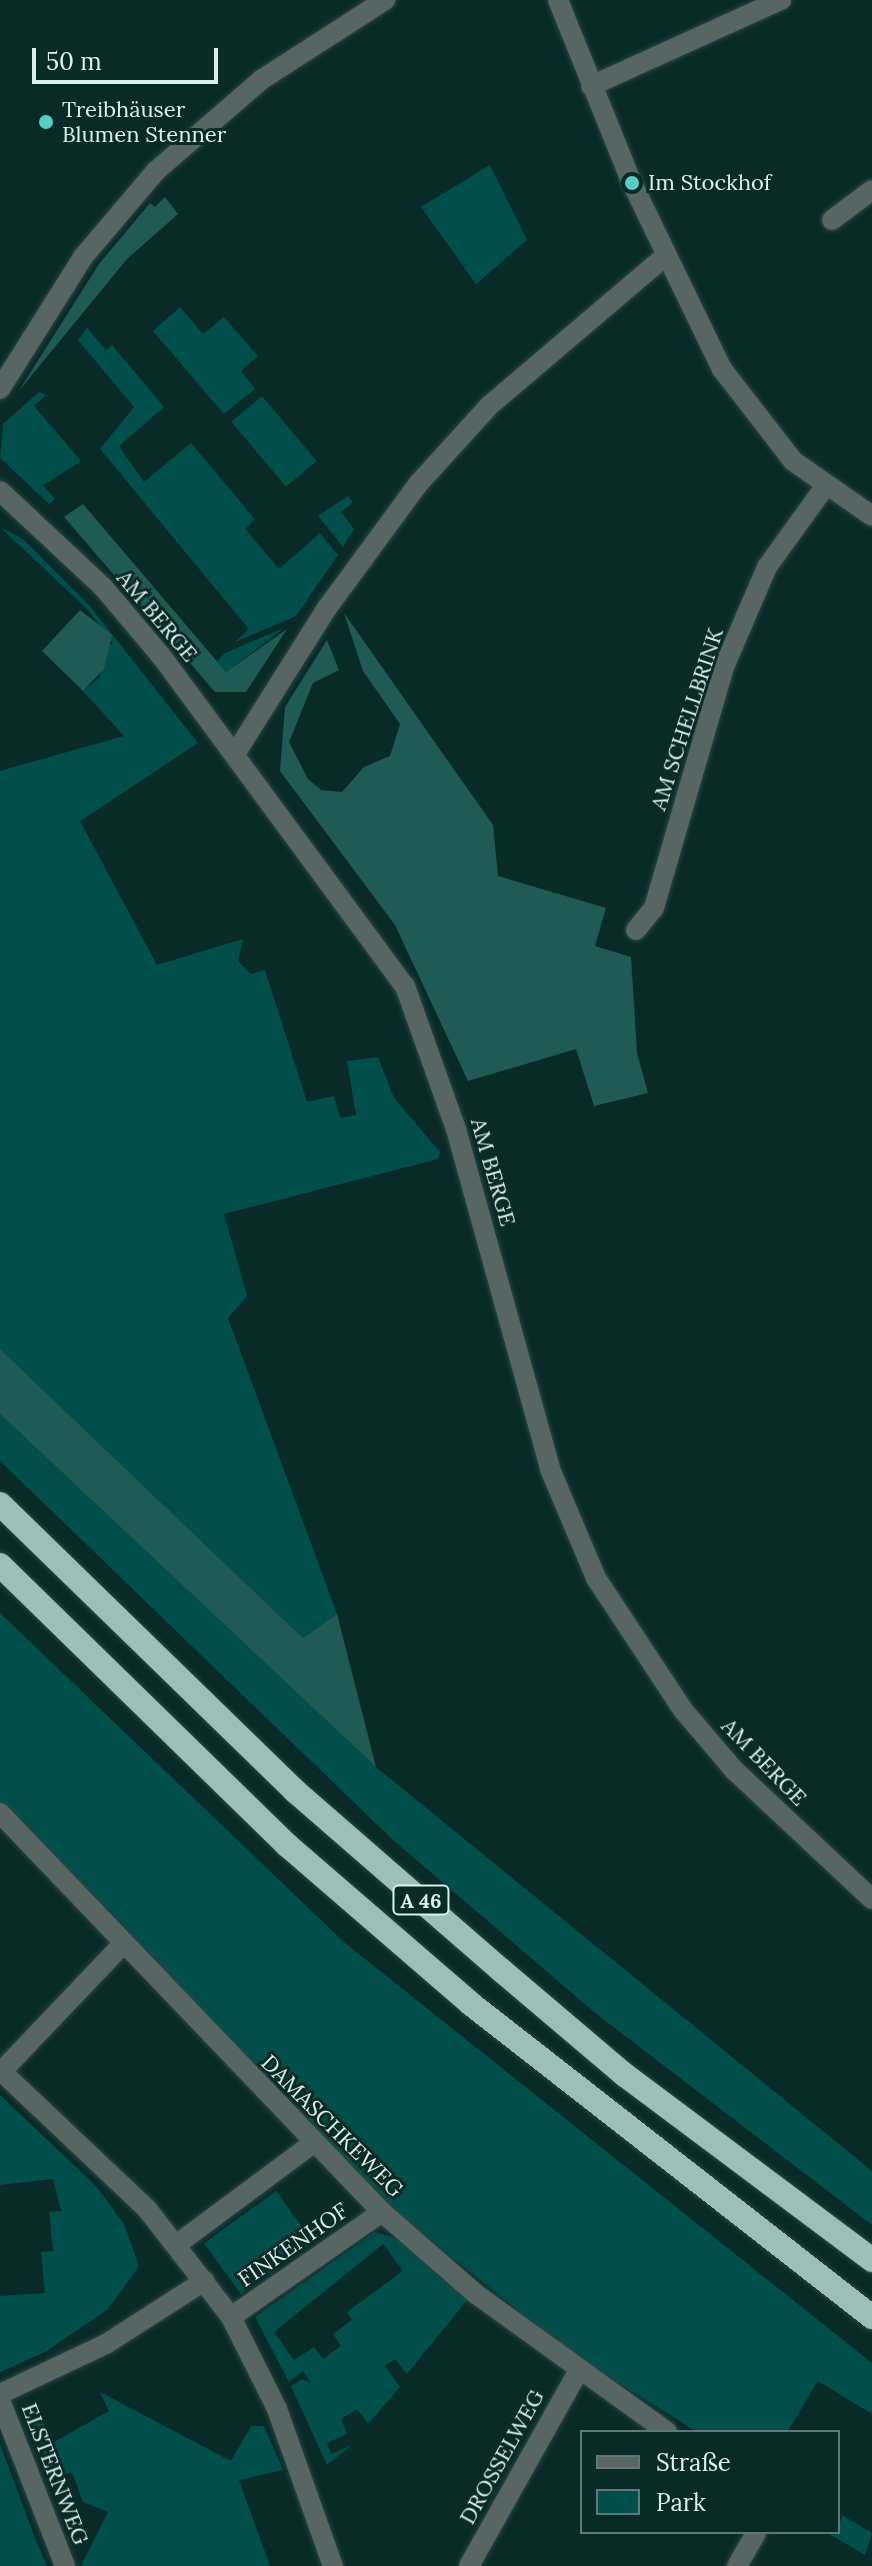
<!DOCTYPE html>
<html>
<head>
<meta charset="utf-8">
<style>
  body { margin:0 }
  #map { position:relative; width:872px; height:2566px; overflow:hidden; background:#092b28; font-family:Lora,serif }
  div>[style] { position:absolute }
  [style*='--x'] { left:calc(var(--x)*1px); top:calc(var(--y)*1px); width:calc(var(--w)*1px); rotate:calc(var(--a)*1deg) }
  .green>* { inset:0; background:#004f4a; transform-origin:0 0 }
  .forest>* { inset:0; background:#205a55 }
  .roads { filter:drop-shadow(0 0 2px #274644) drop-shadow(0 0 2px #274644) }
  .minor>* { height:20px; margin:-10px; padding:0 10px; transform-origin:10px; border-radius:10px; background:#576563 }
  .motorway>* { height:24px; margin:-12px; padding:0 12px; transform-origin:12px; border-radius:12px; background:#9cbfbb }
  .dots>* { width:22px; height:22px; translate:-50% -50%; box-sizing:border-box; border:4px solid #092b28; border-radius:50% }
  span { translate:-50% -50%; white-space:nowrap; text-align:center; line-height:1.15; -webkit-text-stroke:6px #092b28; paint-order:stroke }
  .shield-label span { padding:2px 6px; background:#092b28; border:2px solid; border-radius:6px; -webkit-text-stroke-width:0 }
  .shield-label { font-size:20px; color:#ddefed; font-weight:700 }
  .poi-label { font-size:22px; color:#ddefed }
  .left { translate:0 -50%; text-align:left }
  .street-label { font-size:22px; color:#ddefed }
  .legend { position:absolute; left:580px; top:2430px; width:260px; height:104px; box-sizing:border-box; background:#092b28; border:2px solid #5e7977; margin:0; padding:10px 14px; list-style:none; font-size:24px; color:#ddefed }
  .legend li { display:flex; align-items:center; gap:16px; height:40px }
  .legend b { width:40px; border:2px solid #5e7977 }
  .scale { position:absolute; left:32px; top:48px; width:186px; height:36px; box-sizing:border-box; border:4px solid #ddefed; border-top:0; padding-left:10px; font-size:24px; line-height:28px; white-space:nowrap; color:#ddefed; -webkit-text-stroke:6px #092b28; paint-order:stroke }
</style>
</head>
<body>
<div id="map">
  <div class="green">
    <div style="clip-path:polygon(490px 165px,527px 240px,476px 284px,421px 207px)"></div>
    <div style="clip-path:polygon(180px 307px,203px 334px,224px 317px,258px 356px,241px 371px,255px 389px,224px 414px,153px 331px)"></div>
    <div style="clip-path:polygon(87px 328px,106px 350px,112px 345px,164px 407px,119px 446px,144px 482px,191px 443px,255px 519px,245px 529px,279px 569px,320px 533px,338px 555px,296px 616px,235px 642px,249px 629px,100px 449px,134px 407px,78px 340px)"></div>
    <div style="clip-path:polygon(39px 392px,46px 395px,34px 406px,81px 461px,43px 485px,55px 499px,49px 504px,0 458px,3px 424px)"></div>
    <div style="left:262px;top:396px;width:85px;height:40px;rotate:50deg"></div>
    <div style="clip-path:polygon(348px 496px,353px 502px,341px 512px,354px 529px,343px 547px,318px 516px)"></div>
    <div style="clip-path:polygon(0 527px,23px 539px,89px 605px,198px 743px,80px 821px,157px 965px,243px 939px,238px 961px,251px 974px,265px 970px,307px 1102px,334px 1096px,340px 1118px,356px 1115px,347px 1061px,378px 1057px,394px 1098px,440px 1152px,438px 1159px,224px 1214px,247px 1296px,228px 1318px,337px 1614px,303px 1638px,0 1349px,0 771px,124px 736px,83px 691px,100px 677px,102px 653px,112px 643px,89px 611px)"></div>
    <div style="clip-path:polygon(284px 628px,226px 672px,217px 661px,225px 653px)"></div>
    <div style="clip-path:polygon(0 1414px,376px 1767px,872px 2171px,872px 2225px,599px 2016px,394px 1841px,0 1461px)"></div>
    <div style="clip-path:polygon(0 1613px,345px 1943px,872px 2363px,872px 2414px,818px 2381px,787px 2432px,697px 2432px,571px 2353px,391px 2208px,0 1801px)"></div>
    <div style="clip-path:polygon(0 2095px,96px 2186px,124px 2224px,139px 2266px,108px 2309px,45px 2352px,0 2372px,0 2296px,45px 2293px,41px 2252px,53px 2251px,49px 2212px,61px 2211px,53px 2179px,0 2185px)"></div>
    <div style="left:276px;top:2191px;width:63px;height:89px;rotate:54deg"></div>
    <div style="clip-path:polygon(evenodd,375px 2232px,398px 2239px,468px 2299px,407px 2374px,395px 2359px,385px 2366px,400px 2387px,368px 2424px,357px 2409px,341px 2419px,347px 2434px,327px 2443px,331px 2454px,352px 2445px,327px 2465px,291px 2386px,302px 2379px,311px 2383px,303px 2371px,289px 2382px,255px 2317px,375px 2232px,383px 2244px,403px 2271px,347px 2312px,352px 2320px,333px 2334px,341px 2346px,323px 2359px,314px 2347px,294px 2360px,274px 2332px,383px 2244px)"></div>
    <div style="clip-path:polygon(100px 2392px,231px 2461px,251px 2426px,264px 2426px,283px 2470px,239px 2480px,270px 2566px,81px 2566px,108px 2512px,83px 2502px,72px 2472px,52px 2479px,26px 2428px,42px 2420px,54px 2442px,109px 2411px)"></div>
    <div style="clip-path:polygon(0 2444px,35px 2538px,47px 2566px,0 2566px)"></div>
    <div style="clip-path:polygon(842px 2515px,872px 2533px,865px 2555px,826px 2532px,838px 2532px)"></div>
  </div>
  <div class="forest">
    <div style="clip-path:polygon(165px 197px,178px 214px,127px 259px,18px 392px,99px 264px,150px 203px,155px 207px)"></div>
    <div style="clip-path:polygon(83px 504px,226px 672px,287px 629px,246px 692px,215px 692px,64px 517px)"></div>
    <div style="clip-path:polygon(80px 610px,112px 635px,104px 669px,83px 691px,42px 651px)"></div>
    <div style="clip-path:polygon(344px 613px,493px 825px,498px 876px,606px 908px,595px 946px,631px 957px,637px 1053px,648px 1093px,594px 1106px,576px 1049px,468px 1081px,395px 925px,280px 771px,285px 707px,327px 640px,339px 670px,313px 683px,289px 742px,308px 779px,321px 790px,342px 792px,364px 767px,390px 756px,400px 724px,363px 671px)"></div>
    <div style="clip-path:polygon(0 1349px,303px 1638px,337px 1614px,376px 1767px,0 1414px)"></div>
  </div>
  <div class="roads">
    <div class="minor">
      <div style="--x:558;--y:0;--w:197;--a:68"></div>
      <div style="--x:632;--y:183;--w:207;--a:64.2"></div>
      <div style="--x:722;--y:369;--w:116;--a:52.3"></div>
      <div style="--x:793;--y:461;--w:96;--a:34.8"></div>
      <div style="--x:591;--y:86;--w:209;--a:-24.4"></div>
      <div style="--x:832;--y:220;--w:50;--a:-36.9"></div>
      <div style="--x:0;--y:389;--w:156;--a:-57.8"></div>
      <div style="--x:83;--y:257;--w:113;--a:-49.7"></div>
      <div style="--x:156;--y:171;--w:139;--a:-40.9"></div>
      <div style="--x:261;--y:80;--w:148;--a:-32.8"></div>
      <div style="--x:0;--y:491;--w:141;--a:43"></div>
      <div style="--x:103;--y:587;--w:92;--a:49.9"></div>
      <div style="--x:162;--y:657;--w:409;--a:53.6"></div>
      <div style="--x:405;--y:986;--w:152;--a:70.4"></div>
      <div style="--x:456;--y:1129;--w:353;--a:74.5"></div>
      <div style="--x:550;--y:1469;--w:118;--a:67.1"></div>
      <div style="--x:596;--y:1578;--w:158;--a:56.6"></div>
      <div style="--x:683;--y:1710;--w:79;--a:49.6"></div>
      <div style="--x:734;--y:1770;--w:189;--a:43.1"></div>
      <div style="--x:235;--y:754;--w:173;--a:-57.8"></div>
      <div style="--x:327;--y:608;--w:154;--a:-53.7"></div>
      <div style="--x:418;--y:484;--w:105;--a:-47.7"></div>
      <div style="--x:489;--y:406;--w:231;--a:-40.4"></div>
      <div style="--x:636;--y:930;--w:28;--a:-51"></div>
      <div style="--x:654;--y:908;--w:251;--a:-73.8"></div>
      <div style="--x:724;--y:667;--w:109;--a:-66.7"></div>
      <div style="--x:767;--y:567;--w:97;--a:-54.2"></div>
      <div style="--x:0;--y:1813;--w:552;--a:46.25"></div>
      <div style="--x:382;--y:2212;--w:125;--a:41.1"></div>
      <div style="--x:476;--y:2294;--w:236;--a:35.8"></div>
      <div style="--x:0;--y:2070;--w:202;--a:43.4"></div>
      <div style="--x:147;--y:2209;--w:137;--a:52.1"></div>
      <div style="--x:231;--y:2317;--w:103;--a:63.4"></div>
      <div style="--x:277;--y:2409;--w:167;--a:70.4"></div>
      <div style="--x:2;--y:2071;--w:175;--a:-46.4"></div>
      <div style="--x:176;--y:2245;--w:169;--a:-36.6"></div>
      <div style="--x:231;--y:2317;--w:184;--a:-34.8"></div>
      <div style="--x:0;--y:2394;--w:117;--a:-25.3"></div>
      <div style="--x:106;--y:2344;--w:117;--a:-32.7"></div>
      <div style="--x:0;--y:2400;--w:178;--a:68.6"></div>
      <div style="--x:469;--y:2566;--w:223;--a:-60.7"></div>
      <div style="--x:737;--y:2566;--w:39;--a:-60"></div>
    </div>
    <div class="motorway">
      <div style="--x:0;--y:1504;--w:412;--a:44.2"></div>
      <div style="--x:295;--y:1791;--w:273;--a:41"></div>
      <div style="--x:501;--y:1970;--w:162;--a:40.3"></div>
      <div style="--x:625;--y:2075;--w:309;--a:36.8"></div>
      <div style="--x:0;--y:1565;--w:401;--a:44.3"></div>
      <div style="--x:287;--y:1845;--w:243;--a:40.8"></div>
      <div style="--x:471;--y:2004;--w:509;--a:37.97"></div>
    </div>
  </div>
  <div class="dots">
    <div style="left:46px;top:122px;background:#56cec3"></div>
    <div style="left:632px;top:183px;background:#56cec3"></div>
  </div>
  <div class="shield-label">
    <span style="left:421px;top:1900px">A 46</span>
  </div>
  <div class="poi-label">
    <span class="left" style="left:62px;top:122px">Treibhäuser<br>Blumen Stenner</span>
    <span class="left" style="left:648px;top:183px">Im Stockhof</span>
  </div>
  <div class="street-label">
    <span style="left:157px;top:616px;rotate:50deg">AM BERGE</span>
    <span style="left:687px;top:719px;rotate:-72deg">AM SCHELLBRINK</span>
    <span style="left:493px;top:1172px;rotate:74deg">AM BERGE</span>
    <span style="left:764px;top:1762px;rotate:46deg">AM BERGE</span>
    <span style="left:332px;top:2126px;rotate:45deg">DAMASCHKEWEG</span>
    <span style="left:293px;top:2245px;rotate:-35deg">FINKENHOF</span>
    <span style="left:502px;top:2457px;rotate:-61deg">DROSSELWEG</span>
    <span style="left:55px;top:2474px;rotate:69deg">ELSTERNWEG</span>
  </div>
  <ul class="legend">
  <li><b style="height:10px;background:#576563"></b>Straße</li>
  <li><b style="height:22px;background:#004f4a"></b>Park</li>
  </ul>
  <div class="scale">50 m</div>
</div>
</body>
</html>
